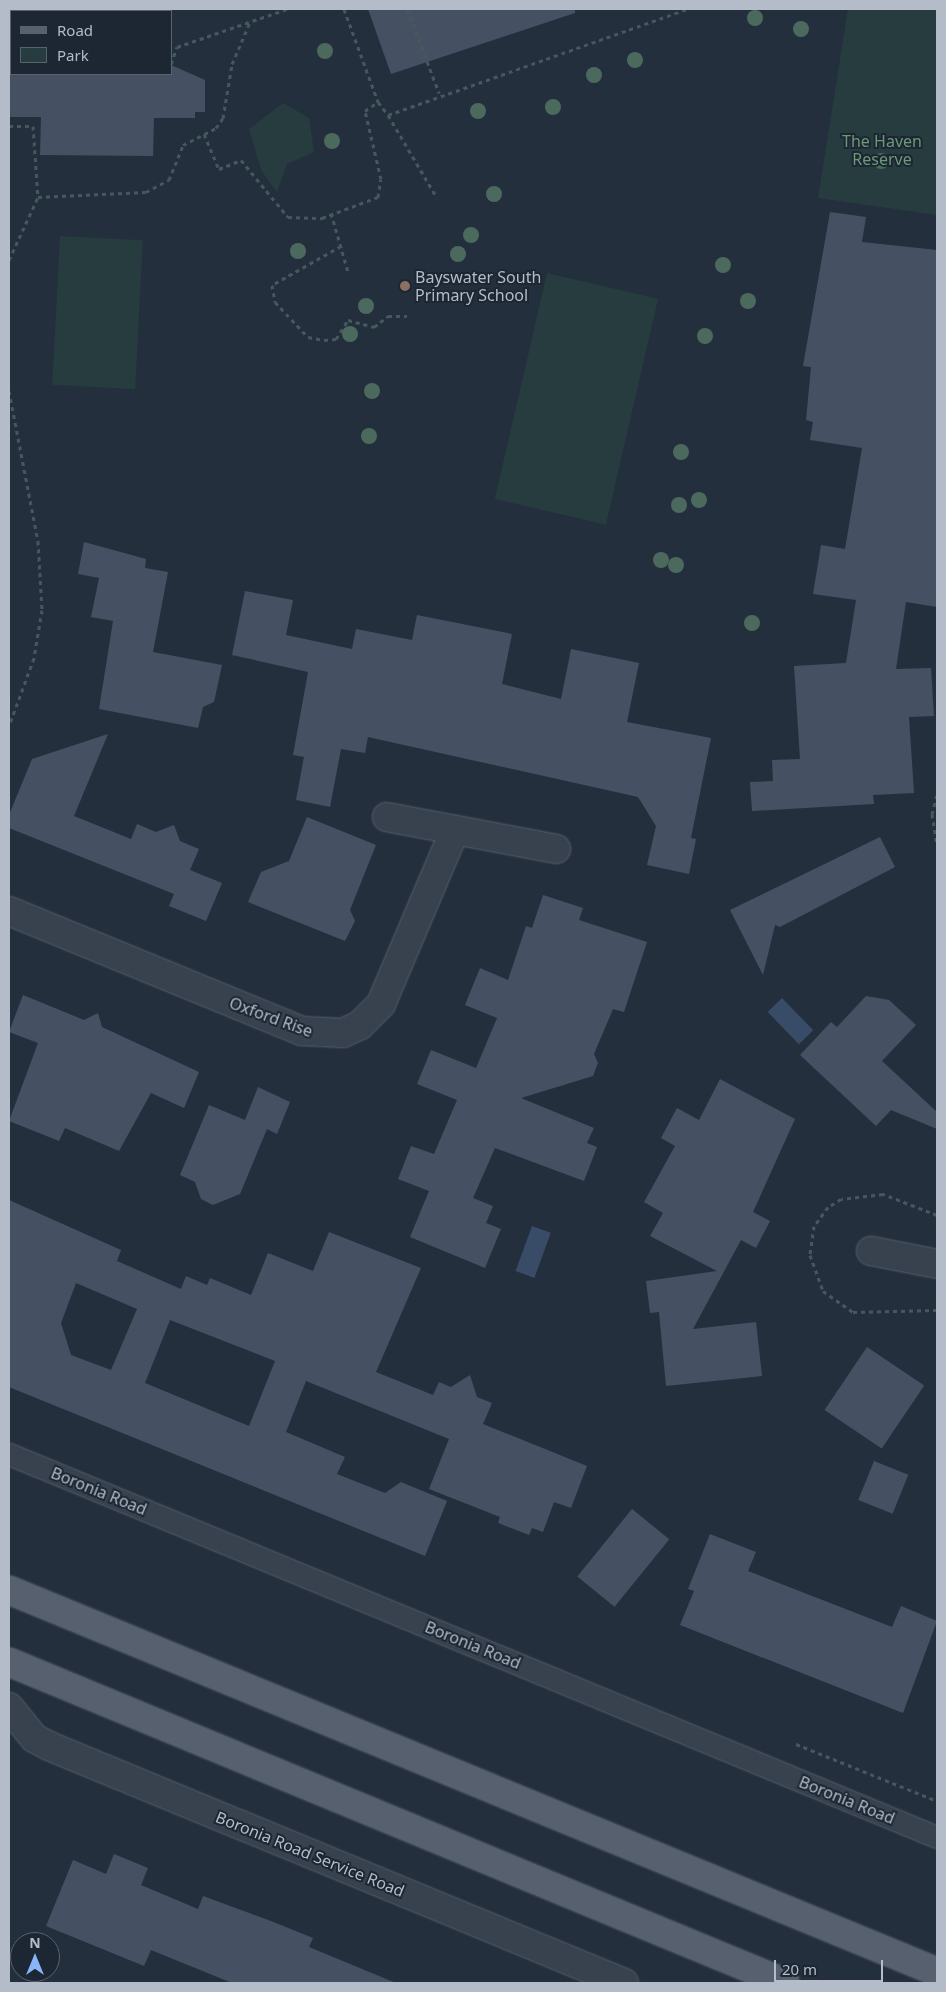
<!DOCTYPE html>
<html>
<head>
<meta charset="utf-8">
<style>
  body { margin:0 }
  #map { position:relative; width:946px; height:1992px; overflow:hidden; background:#242f3e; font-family:"Noto Sans",sans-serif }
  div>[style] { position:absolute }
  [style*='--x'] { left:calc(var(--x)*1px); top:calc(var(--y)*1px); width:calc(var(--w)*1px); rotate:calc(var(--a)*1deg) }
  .green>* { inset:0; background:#263c3f; transform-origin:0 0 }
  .water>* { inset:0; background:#394c67; transform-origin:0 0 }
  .building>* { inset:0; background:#455162; transform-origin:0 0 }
  .path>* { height:3px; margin-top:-1.5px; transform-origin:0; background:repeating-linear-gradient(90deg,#44595c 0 4px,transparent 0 8px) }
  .roads { filter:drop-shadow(0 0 1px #565f6c) drop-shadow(0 0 1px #565f6c) }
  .lane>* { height:21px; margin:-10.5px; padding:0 10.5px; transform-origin:10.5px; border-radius:10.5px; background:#38414e }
  .street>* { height:28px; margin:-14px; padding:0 14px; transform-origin:14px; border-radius:14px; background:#38414e }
  .primary>* { height:28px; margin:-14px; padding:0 14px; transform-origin:14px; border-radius:14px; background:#56606e }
  .trees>* { width:16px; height:16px; margin:-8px; border-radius:50%; background:#4b6a5d }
  .dots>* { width:14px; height:14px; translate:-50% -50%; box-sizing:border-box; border:2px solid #1d2633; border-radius:50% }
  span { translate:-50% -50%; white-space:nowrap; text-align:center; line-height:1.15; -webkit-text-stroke:4px #1d2633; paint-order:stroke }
  .park-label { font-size:16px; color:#6b9a76 }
  .poi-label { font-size:16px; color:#b4bcc9 }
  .left { translate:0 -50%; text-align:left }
  .street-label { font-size:16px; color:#b4bcc9 }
  .frame { position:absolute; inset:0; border:10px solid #b4bcc9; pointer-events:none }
  .legend { position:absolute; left:10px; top:10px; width:162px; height:65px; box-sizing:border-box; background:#1d2633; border:1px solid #59626f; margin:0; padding:6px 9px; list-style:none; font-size:15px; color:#b4bcc9 }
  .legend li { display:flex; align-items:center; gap:10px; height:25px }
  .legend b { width:25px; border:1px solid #59626f }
  .north { position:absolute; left:10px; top:1932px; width:50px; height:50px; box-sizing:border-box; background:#1d2633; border:1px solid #59626f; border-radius:50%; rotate:0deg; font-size:14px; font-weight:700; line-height:20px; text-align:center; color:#b4bcc9 }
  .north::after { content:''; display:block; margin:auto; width:18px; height:22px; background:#8ab4f8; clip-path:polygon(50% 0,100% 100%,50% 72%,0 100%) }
  .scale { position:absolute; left:774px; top:1960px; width:109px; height:22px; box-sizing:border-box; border:2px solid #b4bcc9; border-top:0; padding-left:6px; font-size:15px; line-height:18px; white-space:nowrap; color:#b4bcc9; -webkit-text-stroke:4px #1d2633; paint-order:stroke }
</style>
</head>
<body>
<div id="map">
  <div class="green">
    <div style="clip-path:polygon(848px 9px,937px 9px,937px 215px,818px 198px)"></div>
    <div style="clip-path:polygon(283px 103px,309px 118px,314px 152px,287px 164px,277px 192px,261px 170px,249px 129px)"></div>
    <div style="left:60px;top:236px;width:83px;height:149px;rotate:3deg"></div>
    <div style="left:547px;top:273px;width:114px;height:232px;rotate:13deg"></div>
  </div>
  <div class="water">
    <div style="left:782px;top:998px;width:45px;height:20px;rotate:46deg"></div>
    <div style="left:532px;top:1226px;width:20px;height:48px;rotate:20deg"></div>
  </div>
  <div class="building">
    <div style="clip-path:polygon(368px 9px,575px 9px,575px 13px,391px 74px)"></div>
    <div style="clip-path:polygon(171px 65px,205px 80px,205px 112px,195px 112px,195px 118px,154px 118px,153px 156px,40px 155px,41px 117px,9px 117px,9px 74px,171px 74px)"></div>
    <div style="clip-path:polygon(830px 212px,866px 217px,862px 242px,937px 250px,937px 607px,906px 602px,896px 669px,931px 668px,934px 716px,909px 717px,914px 793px,873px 795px,874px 804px,752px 811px,750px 782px,773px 781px,772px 760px,800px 759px,794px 666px,846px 663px,856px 600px,813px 594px,821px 545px,845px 549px,862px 448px,810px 440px,813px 422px,806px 420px,811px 367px,803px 366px)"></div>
    <div style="clip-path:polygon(84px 542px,146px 559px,145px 568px,168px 572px,153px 652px,222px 665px,214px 702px,203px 707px,198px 728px,99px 709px,113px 621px,91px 617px,99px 578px,78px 574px)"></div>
    <div style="clip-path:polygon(245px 591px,293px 600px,286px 635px,352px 649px,356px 629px,412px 640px,417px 615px,512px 634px,502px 684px,561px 699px,571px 649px,639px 663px,627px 722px,711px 738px,691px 838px,696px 839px,689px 874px,647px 865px,656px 826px,638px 797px,368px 737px,365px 753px,341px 749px,330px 807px,296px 800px,304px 757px,293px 755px,308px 672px,232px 655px)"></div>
    <div style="clip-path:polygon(108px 734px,74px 816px,131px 839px,137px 824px,156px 832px,174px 825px,180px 841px,199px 849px,190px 870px,222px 883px,206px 921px,169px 906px,174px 894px,9px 828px,9px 815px,32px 759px)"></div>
    <div style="clip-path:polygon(307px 817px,376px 845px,350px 910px,355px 921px,345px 941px,248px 902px,261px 872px,289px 861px)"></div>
    <div style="clip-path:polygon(880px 837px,895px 867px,780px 927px,775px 925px,763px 975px,730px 910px)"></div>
    <div style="clip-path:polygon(543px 895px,583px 908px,579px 920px,647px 942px,624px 1012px,613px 1009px,594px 1054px,598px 1063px,593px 1076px,521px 1098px,594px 1128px,587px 1143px,597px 1147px,584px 1181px,495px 1148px,473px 1198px,493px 1206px,486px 1223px,501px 1229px,485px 1268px,410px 1237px,429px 1191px,398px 1179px,411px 1146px,434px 1154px,457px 1100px,417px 1084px,431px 1050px,476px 1068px,497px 1018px,465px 1005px,480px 968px,508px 980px,526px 926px,532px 928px)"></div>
    <div style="clip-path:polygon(23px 995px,84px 1020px,98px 1013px,102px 1027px,199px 1072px,184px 1108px,151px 1093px,119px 1151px,65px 1128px,59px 1141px,9px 1121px,38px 1043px,9px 1032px)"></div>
    <div style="clip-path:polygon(866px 996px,889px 1000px,916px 1025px,882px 1061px,937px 1112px,937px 1129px,891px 1110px,876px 1126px,800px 1055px,831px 1022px,837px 1027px)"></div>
    <div style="clip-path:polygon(720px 1079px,795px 1119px,753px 1212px,770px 1221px,756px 1248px,741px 1240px,693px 1329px,756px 1322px,762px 1376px,666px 1386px,659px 1312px,650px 1313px,646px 1281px,717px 1271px,650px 1236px,663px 1213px,644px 1202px,675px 1146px,661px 1138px,677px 1108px,699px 1120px)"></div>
    <div style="clip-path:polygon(258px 1087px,290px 1102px,277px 1134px,267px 1129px,240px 1194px,213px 1205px,201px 1199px,195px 1182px,180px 1175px,209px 1105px,245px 1120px)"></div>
    <div style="clip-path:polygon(evenodd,9px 1200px,121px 1250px,117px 1261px,181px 1289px,186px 1276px,207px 1285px,210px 1278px,251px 1295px,268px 1253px,313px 1271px,329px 1232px,421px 1268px,376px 1372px,433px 1395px,439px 1382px,451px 1387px,470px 1375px,477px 1397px,492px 1403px,483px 1424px,587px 1466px,571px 1508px,554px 1502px,543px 1532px,532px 1528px,529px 1535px,498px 1523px,500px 1517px,429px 1489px,449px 1439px,306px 1381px,286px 1432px,345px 1457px,337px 1474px,385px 1493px,401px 1482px,447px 1501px,425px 1556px,9px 1387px,9px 1200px,76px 1283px,137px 1309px,111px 1370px,71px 1355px,61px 1323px,76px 1283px,9px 1200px,170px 1320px,275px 1361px,249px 1426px,145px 1383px,170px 1320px)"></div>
    <div style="left:867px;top:1347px;width:69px;height:76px;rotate:34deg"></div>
    <div style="left:874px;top:1461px;width:37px;height:42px;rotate:22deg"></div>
    <div style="left:632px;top:1509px;width:48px;height:87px;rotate:39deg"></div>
    <div style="clip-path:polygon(710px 1534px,756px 1552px,748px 1571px,892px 1627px,901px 1606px,937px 1621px,903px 1713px,680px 1625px,694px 1591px,688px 1589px)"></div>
    <div style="clip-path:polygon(114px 1854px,148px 1868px,141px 1885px,198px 1909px,203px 1896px,271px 1921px,313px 1938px,309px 1947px,396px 1983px,232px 1983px,151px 1950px,144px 1966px,46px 1926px,73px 1860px,106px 1874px)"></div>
  </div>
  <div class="path">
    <div style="--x:84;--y:9;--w:5;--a:22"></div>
    <div style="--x:344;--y:9;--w:99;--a:69.9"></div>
    <div style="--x:378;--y:102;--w:16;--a:52"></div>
    <div style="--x:388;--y:115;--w:317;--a:-19.5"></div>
    <div style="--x:407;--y:9;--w:90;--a:69.1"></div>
    <div style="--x:32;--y:11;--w:3;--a:-45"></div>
    <div style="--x:9;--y:42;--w:4;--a:-63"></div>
    <div style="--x:9;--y:57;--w:5;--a:-68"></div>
    <div style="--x:171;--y:64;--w:18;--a:-71"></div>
    <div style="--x:177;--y:47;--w:116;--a:-19.1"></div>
    <div style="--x:388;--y:115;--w:96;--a:59.4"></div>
    <div style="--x:9;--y:126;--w:24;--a:0"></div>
    <div style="--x:33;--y:126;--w:71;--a:86"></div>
    <div style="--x:204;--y:134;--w:38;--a:67"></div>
    <div style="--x:219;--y:169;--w:24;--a:-22"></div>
    <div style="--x:241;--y:160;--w:74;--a:50.5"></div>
    <div style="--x:288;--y:217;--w:34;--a:2"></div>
    <div style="--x:322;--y:218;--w:60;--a:-20.6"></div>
    <div style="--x:378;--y:197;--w:18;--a:-81"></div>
    <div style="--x:381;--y:179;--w:70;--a:-103.2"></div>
    <div style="--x:365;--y:111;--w:16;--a:-35"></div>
    <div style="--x:331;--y:213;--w:61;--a:73.9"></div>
    <div style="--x:341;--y:246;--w:79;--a:150.5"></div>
    <div style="--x:272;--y:285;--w:17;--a:80"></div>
    <div style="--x:275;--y:302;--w:48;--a:46.7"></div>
    <div style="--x:308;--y:337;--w:16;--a:11"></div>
    <div style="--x:324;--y:340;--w:12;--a:-5"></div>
    <div style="--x:336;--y:339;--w:22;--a:-58"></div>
    <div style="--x:348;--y:320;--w:27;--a:15"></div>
    <div style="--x:374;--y:327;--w:18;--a:-38"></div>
    <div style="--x:388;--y:316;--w:19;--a:0"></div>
    <div style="--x:9;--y:260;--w:69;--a:-65.3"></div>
    <div style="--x:38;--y:197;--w:108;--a:-2.7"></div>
    <div style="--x:146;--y:192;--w:26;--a:-28"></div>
    <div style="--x:169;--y:180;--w:38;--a:-68"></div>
    <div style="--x:183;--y:145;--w:37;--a:-27"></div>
    <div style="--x:216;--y:128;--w:12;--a:-55"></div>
    <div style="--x:223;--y:118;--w:55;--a:-80.5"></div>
    <div style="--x:232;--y:64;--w:46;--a:-66.8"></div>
    <div style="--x:9;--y:391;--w:153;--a:79.1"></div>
    <div style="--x:38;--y:541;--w:69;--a:86.7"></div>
    <div style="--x:42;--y:610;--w:49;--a:99.5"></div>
    <div style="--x:34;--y:658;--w:72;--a:110.2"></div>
    <div style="--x:937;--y:795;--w:20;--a:105"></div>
    <div style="--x:932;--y:814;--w:31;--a:81"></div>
    <div style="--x:937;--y:1215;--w:58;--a:-158.7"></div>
    <div style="--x:883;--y:1194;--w:42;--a:173.2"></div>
    <div style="--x:841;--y:1199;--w:15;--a:148"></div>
    <div style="--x:828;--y:1207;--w:24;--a:126"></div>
    <div style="--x:814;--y:1226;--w:29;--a:98"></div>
    <div style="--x:810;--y:1255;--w:38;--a:70"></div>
    <div style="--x:823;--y:1291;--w:37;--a:35"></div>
    <div style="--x:853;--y:1312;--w:84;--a:-1.4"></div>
    <div style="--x:796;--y:1744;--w:152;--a:22"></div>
  </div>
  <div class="roads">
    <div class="lane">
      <div style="--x:9;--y:1454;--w:1004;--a:22.43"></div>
    </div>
    <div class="street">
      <div style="--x:387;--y:817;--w:172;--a:10.7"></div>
      <div style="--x:9;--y:911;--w:317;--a:22.3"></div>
      <div style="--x:302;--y:1031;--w:41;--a:2.8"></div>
      <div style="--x:343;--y:1033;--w:19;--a:-25"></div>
      <div style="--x:360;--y:1025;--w:30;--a:-45"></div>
      <div style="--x:381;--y:1004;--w:189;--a:-67"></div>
      <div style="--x:871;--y:1251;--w:67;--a:11.1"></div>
      <div style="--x:9;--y:1707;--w:40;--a:51"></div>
      <div style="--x:34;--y:1738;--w:17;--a:28"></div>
      <div style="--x:49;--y:1746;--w:622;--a:22.4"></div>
    </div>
    <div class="primary">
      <div style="--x:9;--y:1590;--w:1004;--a:22.37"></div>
      <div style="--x:9;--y:1662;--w:840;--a:22.47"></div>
    </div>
  </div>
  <div class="trees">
    <div style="left:755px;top:18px"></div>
    <div style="left:801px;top:29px"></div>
    <div style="left:325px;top:51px"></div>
    <div style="left:635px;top:60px"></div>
    <div style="left:594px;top:75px"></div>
    <div style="left:553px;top:107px"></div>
    <div style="left:478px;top:111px"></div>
    <div style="left:332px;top:141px"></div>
    <div style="left:881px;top:161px"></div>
    <div style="left:494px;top:194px"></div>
    <div style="left:471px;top:235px"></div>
    <div style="left:298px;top:251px"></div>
    <div style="left:458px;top:254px"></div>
    <div style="left:723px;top:265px"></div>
    <div style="left:748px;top:301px"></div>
    <div style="left:366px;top:306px"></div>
    <div style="left:350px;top:334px"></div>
    <div style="left:705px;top:336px"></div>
    <div style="left:372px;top:391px"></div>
    <div style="left:369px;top:436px"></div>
    <div style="left:681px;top:452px"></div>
    <div style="left:699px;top:500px"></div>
    <div style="left:679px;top:505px"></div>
    <div style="left:661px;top:560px"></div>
    <div style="left:676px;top:565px"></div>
    <div style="left:752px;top:623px"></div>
  </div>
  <div class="dots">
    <div style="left:405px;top:286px;background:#8d6e63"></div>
  </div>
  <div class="park-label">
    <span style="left:882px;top:150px">The Haven<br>Reserve</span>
  </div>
  <div class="poi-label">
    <span class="left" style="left:415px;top:286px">Bayswater South<br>Primary School</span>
  </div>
  <div class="street-label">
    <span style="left:271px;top:1017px;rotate:20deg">Oxford Rise</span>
    <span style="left:99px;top:1491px;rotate:22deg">Boronia Road</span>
    <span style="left:473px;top:1645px;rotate:22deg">Boronia Road</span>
    <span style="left:847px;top:1800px;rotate:22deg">Boronia Road</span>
    <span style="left:310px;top:1854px;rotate:22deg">Boronia Road Service Road</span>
  </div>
  <div class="frame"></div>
  <ul class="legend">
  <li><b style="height:6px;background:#56606e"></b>Road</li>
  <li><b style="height:14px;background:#263c3f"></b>Park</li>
  </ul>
  <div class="north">N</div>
  <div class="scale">20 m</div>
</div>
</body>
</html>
